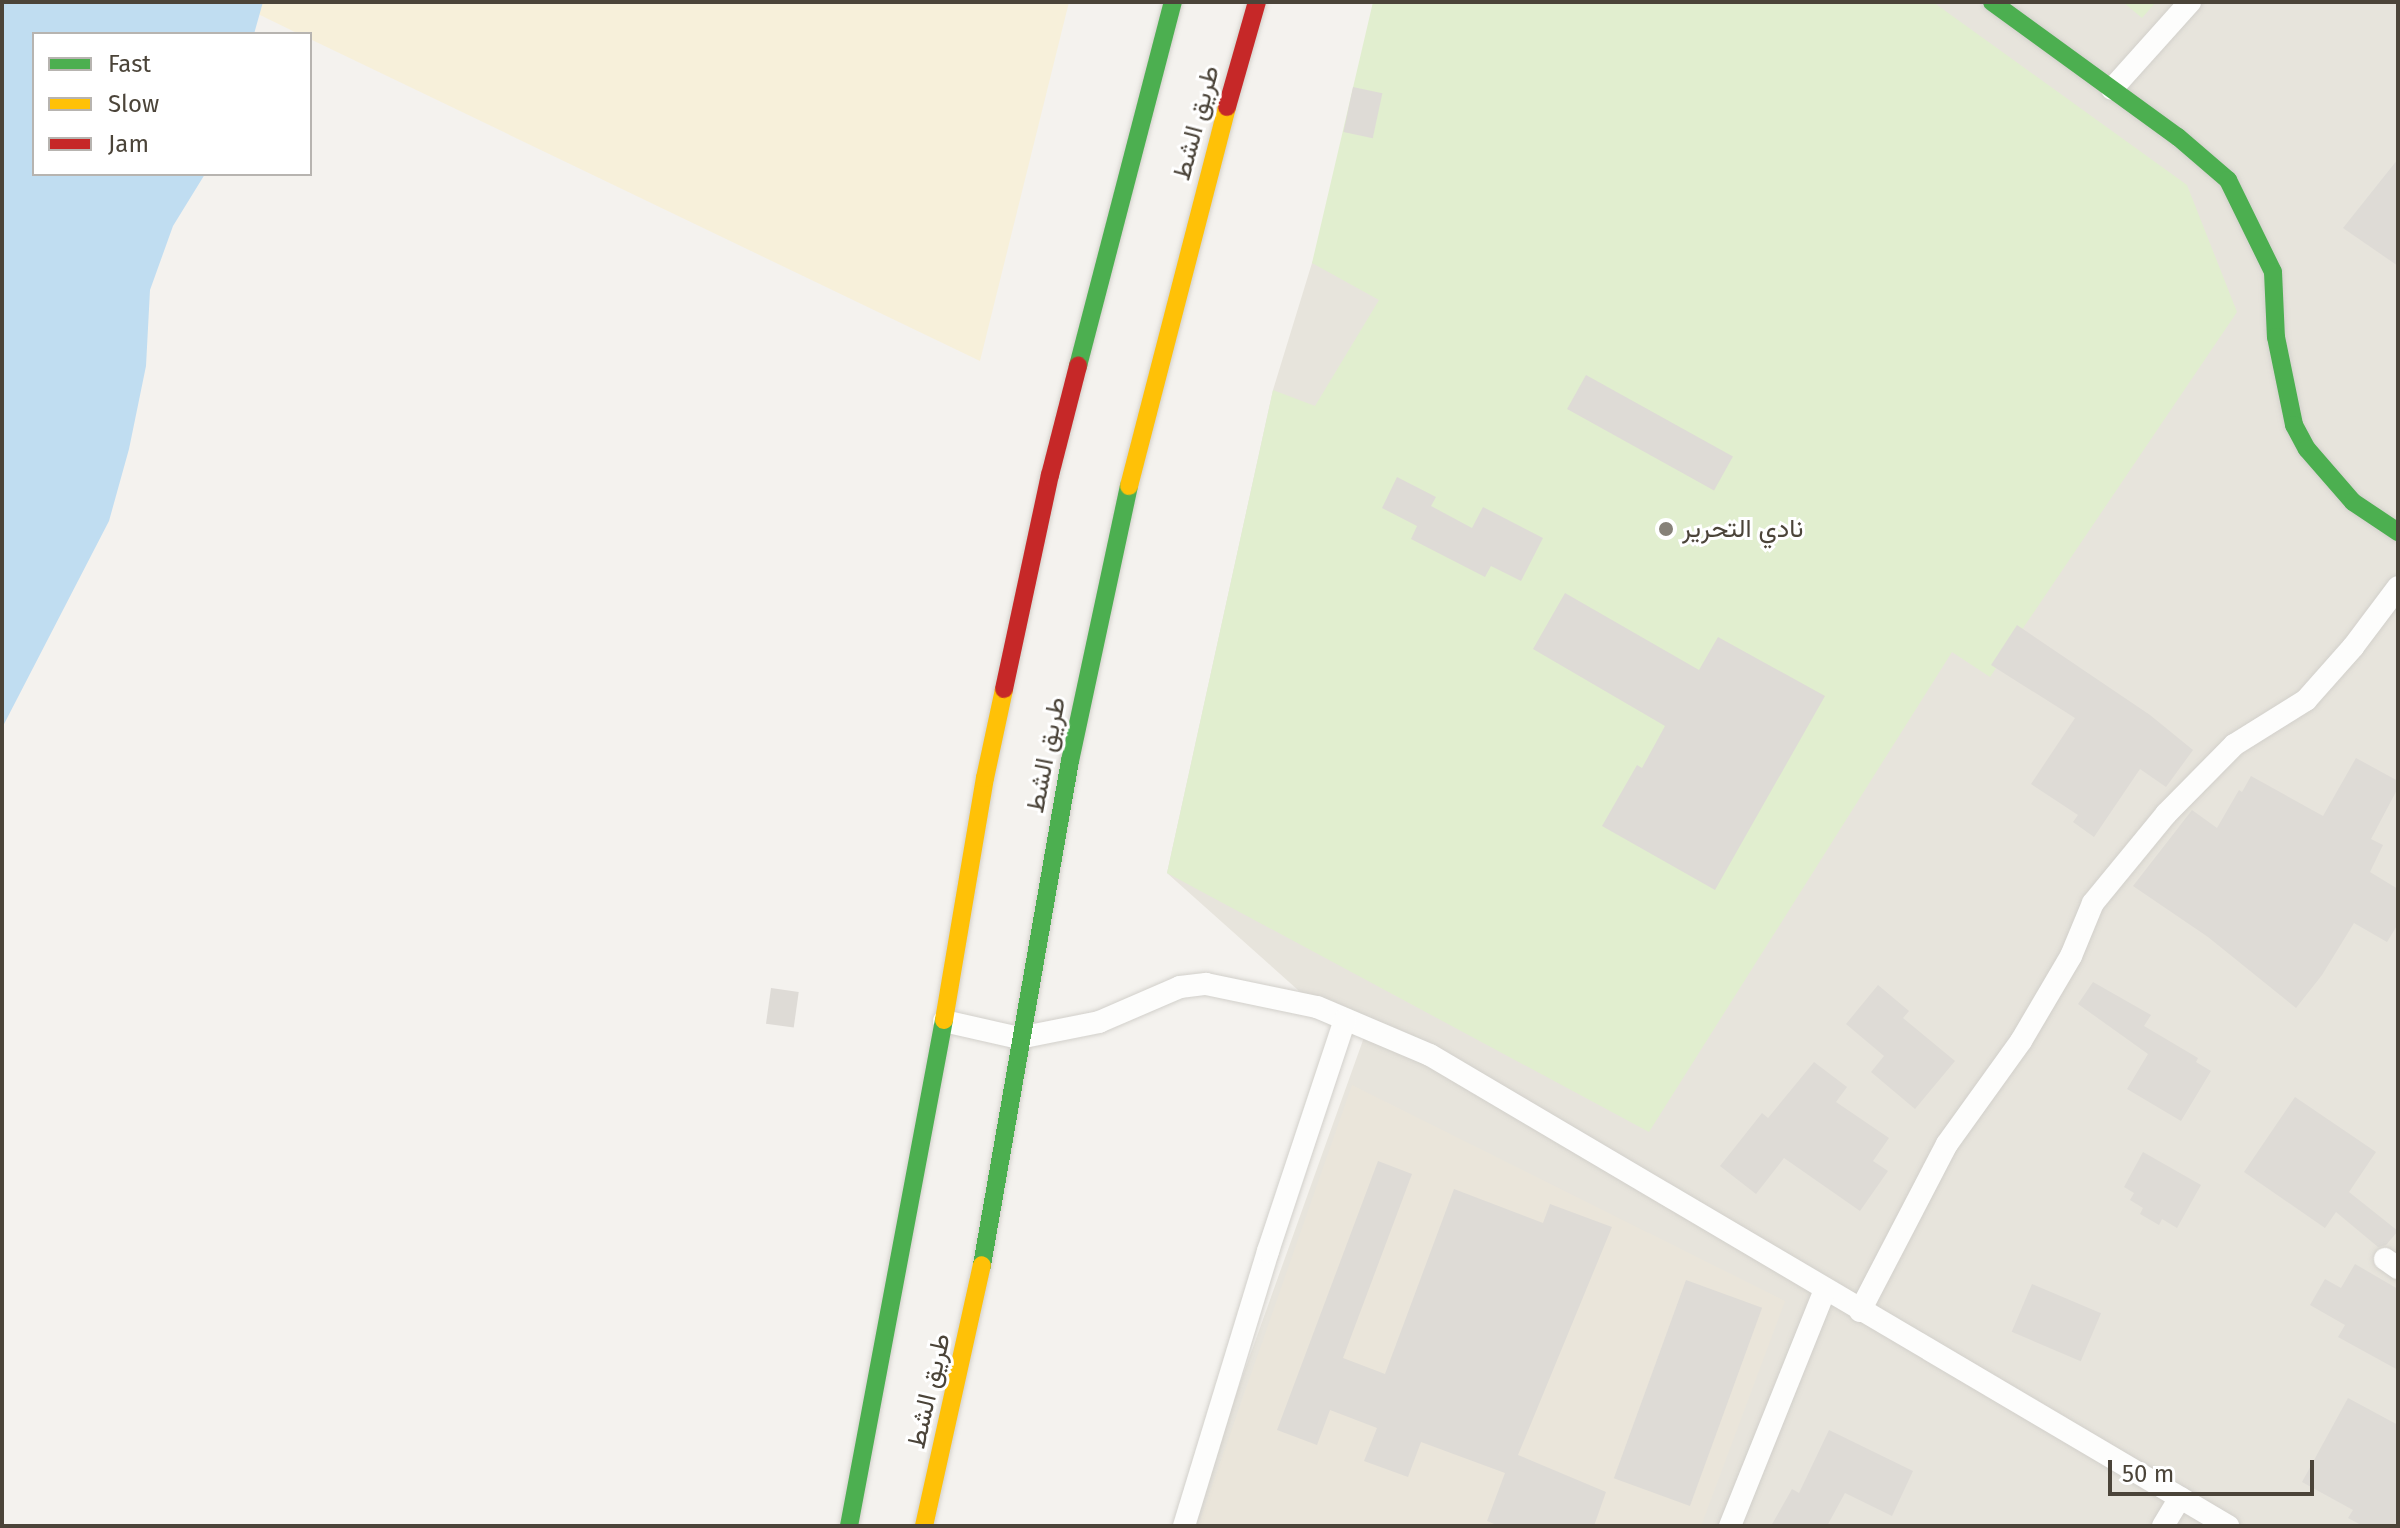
<!DOCTYPE html>
<html>
<head>
<meta charset="utf-8">
<style>
  body { margin:0 }
  #map { position:relative; width:2400px; height:1528px; overflow:hidden; background:#f4f2ee; font-family:"Fira Sans",Vazirmatn,sans-serif }
  div>[style] { position:absolute }
  [style*='--x'] { left:calc(var(--x)*1px); top:calc(var(--y)*1px); width:calc(var(--w)*1px); rotate:calc(var(--a)*1deg) }
  .residential>* { inset:0; background:#e7e4dc }
  .education>* { inset:0; background:#eae5da }
  .green>* { inset:0; background:#e1eecf }
  .sand>* { inset:0; background:#f7f0da }
  .water>* { inset:0; background:#c0ddf1 }
  .building>* { inset:0; background:#dedbd6; transform-origin:0 0 }
  .roads { filter:drop-shadow(0 0 2px #d2d0cb) drop-shadow(0 0 2px #d2d0cb) }
  .street>* { height:22px; margin:-11px; padding:0 11px; transform-origin:11px; border-radius:11px; background:#fdfdfc }
  .fast>* { height:18px; margin:-9px; padding:0 9px; transform-origin:9px; border-radius:9px; background:#4caf50 }
  .slow>* { height:18px; margin:-9px; padding:0 9px; transform-origin:9px; border-radius:9px; background:#ffc107 }
  .jam>* { height:18px; margin:-9px; padding:0 9px; transform-origin:9px; border-radius:9px; background:#c62828 }
  .dots>* { width:22px; height:22px; translate:-50% -50%; box-sizing:border-box; border:4px solid #fff; border-radius:50% }
  span { translate:-50% -50%; white-space:nowrap; text-align:center; line-height:1.15; -webkit-text-stroke:6px #fff; paint-order:stroke }
  .street-label { font-size:26px; color:#4b4439 }
  .poi-label { font-size:26px; color:#4b4439 }
  .left { translate:0 -50%; text-align:left }
  .frame { position:absolute; inset:0; border:4px solid #4b4439; pointer-events:none }
  .legend { position:absolute; left:32px; top:32px; width:280px; height:144px; box-sizing:border-box; background:#fff; border:2px solid #b7b4b0; margin:0; padding:10px 14px; list-style:none; font-size:24px; color:#4b4439 }
  .legend li { display:flex; align-items:center; gap:16px; height:40px }
  .legend b { width:40px; border:2px solid #b7b4b0 }
  .scale { position:absolute; left:2108px; top:1460px; width:206px; height:36px; box-sizing:border-box; border:4px solid #4b4439; border-top:0; padding-left:10px; font-size:24px; line-height:28px; white-space:nowrap; color:#4b4439; -webkit-text-stroke:6px #fff; paint-order:stroke }
</style>
</head>
<body>
<div id="map">
  <div class="residential">
    <div style="clip-path:polygon(1428px 2px,2398px 2px,2398px 1526px,1189px 1526px,1367px 1029px,1317px 1007px,1167px 873px,1273px 390px,1312px 263px)"></div>
  </div>
  <div class="education">
    <div style="clip-path:polygon(1352px 1085px,1785px 1301px,1701px 1526px,1198px 1526px)"></div>
  </div>
  <div class="green">
    <div style="clip-path:polygon(1373px 2px,1933px 2px,2187px 185px,2237px 312px,1990px 677px,1952px 652px,1649px 1132px,1167px 873px,1273px 390px,1315px 406px,1379px 300px,1312px 263px)"></div>
    <div style="clip-path:polygon(2123px 2px,2156px 2px,2142px 18px)"></div>
  </div>
  <div class="sand">
    <div style="clip-path:polygon(261px 2px,1069px 2px,980px 361px,310px 39px,310px 34px,299px 34px,258px 14px)"></div>
  </div>
  <div class="water">
    <div style="clip-path:polygon(2px 2px,263px 2px,254px 34px,34px 34px,34px 174px,205px 174px,173px 226px,150px 290px,146px 366px,129px 449px,109px 521px,2px 728px)"></div>
  </div>
  <div class="building">
    <div style="left:1353px;top:87px;width:30px;height:46px;rotate:12deg"></div>
    <div style="clip-path:polygon(2398px 159px,2398px 266px,2343px 228px)"></div>
    <div style="left:1586px;top:375px;width:168px;height:39px;rotate:29deg"></div>
    <div style="clip-path:polygon(1397px 477px,1436px 497px,1431px 506px,1472px 528px,1483px 507px,1543px 538px,1521px 581px,1491px 566px,1485px 577px,1411px 539px,1417px 526px,1382px 508px)"></div>
    <div style="clip-path:polygon(1565px 593px,1699px 670px,1718px 637px,1825px 696px,1715px 890px,1602px 826px,1637px 765px,1642px 768px,1665px 726px,1533px 649px)"></div>
    <div style="clip-path:polygon(2017px 625px,2150px 715px,2193px 750px,2166px 787px,2140px 769px,2094px 837px,2073px 822px,2078px 815px,2031px 784px,2075px 718px,1991px 665px)"></div>
    <div style="clip-path:polygon(2356px 758px,2398px 781px,2398px 788px,2371px 839px,2383px 845px,2370px 872px,2398px 889px,2398px 924px,2387px 942px,2354px 923px,2322px 975px,2296px 1008px,2208px 937px,2133px 886px,2192px 810px,2217px 828px,2239px 790px,2242px 792px,2251px 776px,2323px 816px)"></div>
    <div style="clip-path:polygon(2093px 982px,2151px 1015px,2144px 1026px,2198px 1058px,2196px 1062px,2211px 1071px,2181px 1121px,2127px 1089px,2148px 1054px,2078px 1004px)"></div>
    <div style="clip-path:polygon(1878px 985px,1909px 1011px,1903px 1018px,1955px 1061px,1915px 1109px,1871px 1072px,1884px 1056px,1846px 1024px)"></div>
    <div style="left:771px;top:988px;width:28px;height:36px;rotate:8deg"></div>
    <div style="clip-path:polygon(1814px 1062px,1847px 1087px,1836px 1102px,1889px 1138px,1873px 1161px,1888px 1171px,1860px 1211px,1784px 1158px,1756px 1194px,1720px 1166px,1762px 1113px,1768px 1118px)"></div>
    <div style="clip-path:polygon(2295px 1097px,2376px 1152px,2349px 1192px,2398px 1231px,2386px 1245px,2378px 1247px,2336px 1212px,2325px 1228px,2244px 1172px)"></div>
    <div style="clip-path:polygon(2143px 1152px,2201px 1185px,2177px 1228px,2162px 1219px,2159px 1225px,2140px 1214px,2143px 1208px,2130px 1200px,2134px 1193px,2124px 1187px)"></div>
    <div style="clip-path:polygon(1378px 1161px,1412px 1174px,1343px 1358px,1385px 1374px,1454px 1189px,1543px 1223px,1550px 1204px,1612px 1227px,1518px 1455px,1606px 1492px,1594px 1526px,1499px 1526px,1487px 1521px,1505px 1473px,1421px 1442px,1408px 1477px,1364px 1461px,1377px 1428px,1330px 1410px,1317px 1445px,1277px 1430px)"></div>
    <div style="clip-path:polygon(2355px 1264px,2398px 1289px,2398px 1370px,2338px 1337px,2345px 1325px,2310px 1305px,2325px 1279px,2341px 1288px)"></div>
    <div style="left:1686px;top:1280px;width:81px;height:211px;rotate:20deg"></div>
    <div style="left:2032px;top:1284px;width:75px;height:52px;rotate:23deg"></div>
    <div style="clip-path:polygon(2348px 1398px,2398px 1425px,2398px 1526px,2363px 1526px,2348px 1518px,2353px 1510px,2302px 1482px)"></div>
    <div style="clip-path:polygon(1829px 1430px,1913px 1471px,1892px 1516px,1845px 1493px,1827px 1526px,1771px 1526px,1792px 1489px,1799px 1493px)"></div>
  </div>
  <div class="roads">
    <div class="street">
      <div style="--x:2112;--y:89;--w:117;--a:-48.1"></div>
      <div style="--x:944;--y:1021;--w:77;--a:12.8"></div>
      <div style="--x:1019;--y:1038;--w:82;--a:-11.3"></div>
      <div style="--x:1099;--y:1022;--w:88;--a:-23.4"></div>
      <div style="--x:1180;--y:987;--w:26;--a:-7"></div>
      <div style="--x:1206;--y:984;--w:113;--a:11.7"></div>
      <div style="--x:1317;--y:1007;--w:123;--a:23"></div>
      <div style="--x:1430;--y:1055;--w:927;--a:30.55"></div>
      <div style="--x:2385;--y:1259;--w:16;--a:35"></div>
      <div style="--x:1860;--y:1311;--w:188;--a:-62.5"></div>
      <div style="--x:1947;--y:1144;--w:127;--a:-54.3"></div>
      <div style="--x:2021;--y:1041;--w:99;--a:-59.5"></div>
      <div style="--x:2071;--y:956;--w:57;--a:-67.5"></div>
      <div style="--x:2093;--y:903;--w:115;--a:-50.6"></div>
      <div style="--x:2166;--y:814;--w:97;--a:-45.4"></div>
      <div style="--x:2234;--y:745;--w:85;--a:-32"></div>
      <div style="--x:2306;--y:700;--w:71;--a:-48.4"></div>
      <div style="--x:2353;--y:647;--w:75;--a:-53.1"></div>
      <div style="--x:1184;--y:1526;--w:288;--a:-73"></div>
      <div style="--x:1268;--y:1251;--w:244;--a:-71.6"></div>
      <div style="--x:1730;--y:1526;--w:254;--a:-68.1"></div>
      <div style="--x:2163;--y:1526;--w:33;--a:-59"></div>
    </div>
    <div class="fast">
      <div style="--x:1992;--y:2;--w:230;--a:36"></div>
      <div style="--x:2178;--y:137;--w:66;--a:40.7"></div>
      <div style="--x:2228;--y:180;--w:102;--a:63.9"></div>
      <div style="--x:2273;--y:272;--w:65;--a:87.4"></div>
      <div style="--x:2276;--y:337;--w:90;--a:78.4"></div>
      <div style="--x:2294;--y:425;--w:27;--a:62"></div>
      <div style="--x:2307;--y:449;--w:70;--a:49"></div>
      <div style="--x:2353;--y:502;--w:54;--a:33.7"></div>
      <div style="--x:1078;--y:366;--w:376;--a:-75.4"></div>
      <div style="--x:982;--y:1265;--w:512;--a:-80.1"></div>
      <div style="--x:1070;--y:761;--w:281;--a:-77.9"></div>
      <div style="--x:849;--y:1526;--w:515;--a:-79.37"></div>
    </div>
    <div class="slow">
      <div style="--x:1129;--y:486;--w:391;--a:-75.5"></div>
      <div style="--x:944;--y:1020;--w:245;--a:-80.4"></div>
      <div style="--x:985;--y:778;--w:91;--a:-77.9"></div>
      <div style="--x:924;--y:1526;--w:267;--a:-77.5"></div>
    </div>
    <div class="jam">
      <div style="--x:1227;--y:107;--w:109;--a:-74.1"></div>
      <div style="--x:1004;--y:689;--w:219;--a:-77.9"></div>
      <div style="--x:1050;--y:475;--w:113;--a:-75.6"></div>
    </div>
  </div>
  <div class="dots">
    <div style="left:1666px;top:529px;background:#868178"></div>
  </div>
  <div class="street-label">
    <span style="left:1196px;top:123px;rotate:-75deg">طريق الشط</span>
    <span style="left:1046px;top:755px;rotate:-79deg">طريق الشط</span>
    <span style="left:929px;top:1391px;rotate:-77deg">طريق الشط</span>
  </div>
  <div class="poi-label">
    <span class="left" style="left:1682px;top:529px">نادي التحرير</span>
  </div>
  <div class="frame"></div>
  <ul class="legend">
  <li><b style="height:10px;background:#4caf50"></b>Fast</li>
  <li><b style="height:10px;background:#ffc107"></b>Slow</li>
  <li><b style="height:10px;background:#c62828"></b>Jam</li>
  </ul>
  <div class="scale">50 m</div>
</div>
</body>
</html>
